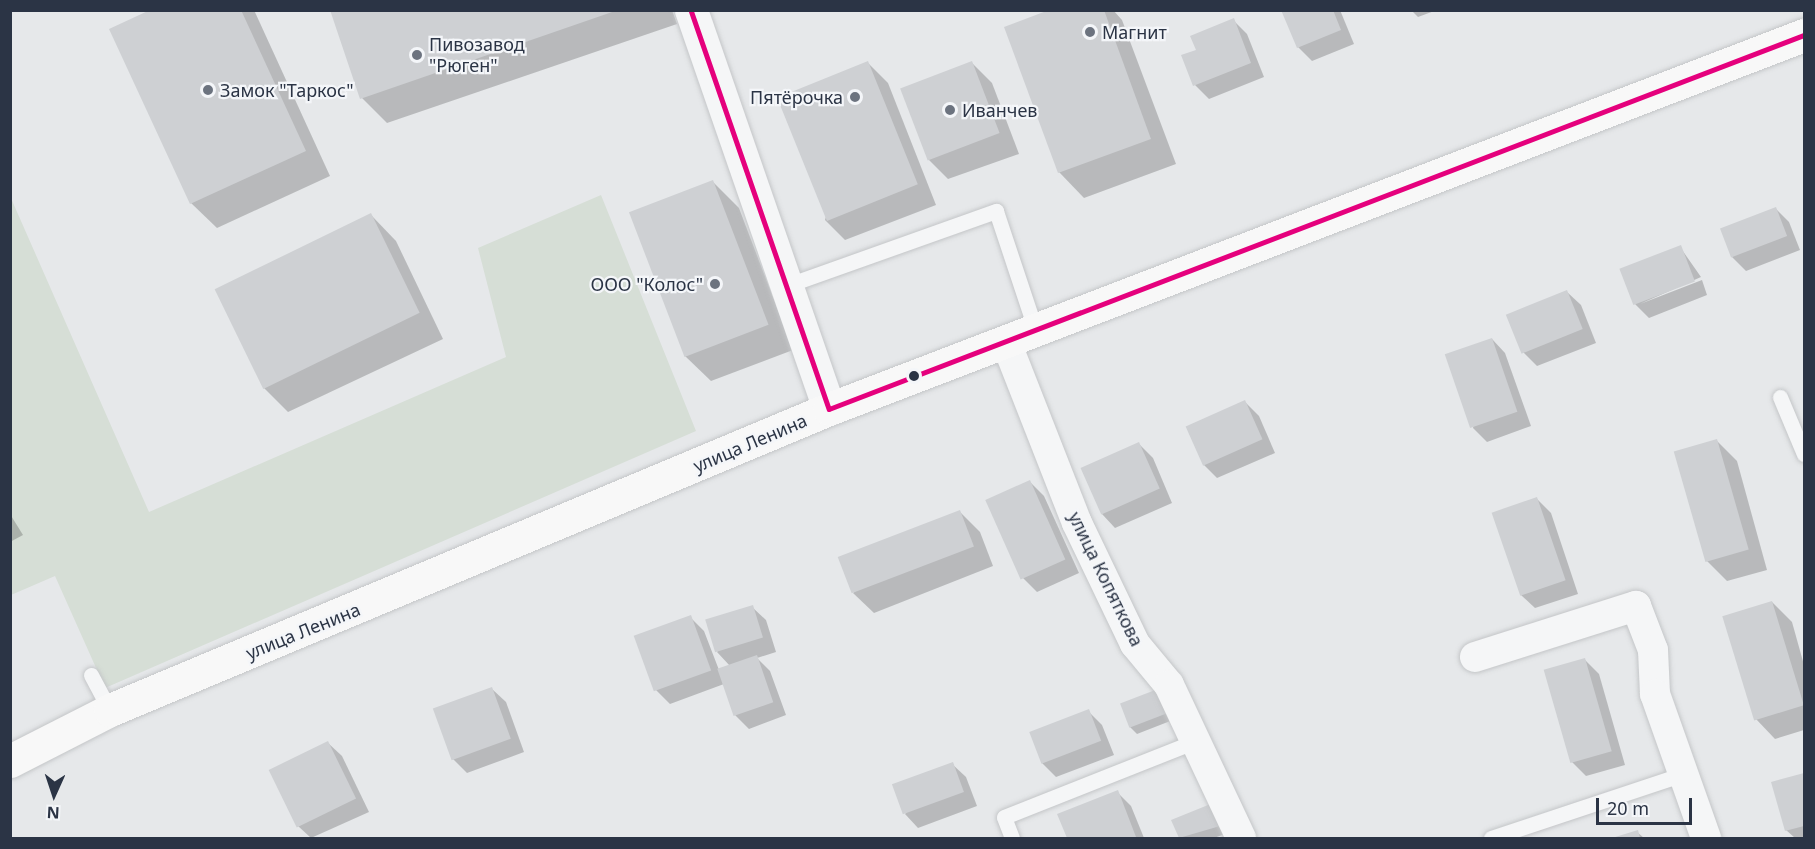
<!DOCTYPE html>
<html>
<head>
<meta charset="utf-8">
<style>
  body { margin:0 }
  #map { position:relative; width:1815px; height:849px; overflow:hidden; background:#e6e8ea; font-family:"Noto Sans",sans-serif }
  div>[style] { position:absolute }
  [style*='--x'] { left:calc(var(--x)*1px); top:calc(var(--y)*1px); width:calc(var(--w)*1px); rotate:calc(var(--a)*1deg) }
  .green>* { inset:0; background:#d6ded6 }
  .shadow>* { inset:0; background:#0003 }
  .building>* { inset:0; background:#ced0d3; transform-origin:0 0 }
  .roads { filter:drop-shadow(0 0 2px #c4c6c8) drop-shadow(0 0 2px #c4c6c8) }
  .service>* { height:15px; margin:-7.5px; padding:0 7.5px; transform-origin:7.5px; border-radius:7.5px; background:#f5f6f7 }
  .minor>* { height:30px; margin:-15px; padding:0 15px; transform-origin:15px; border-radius:15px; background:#f5f6f7 }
  .tertiary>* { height:33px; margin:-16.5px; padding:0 16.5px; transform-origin:16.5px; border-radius:16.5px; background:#f5f6f7 }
  .secondary>* { height:33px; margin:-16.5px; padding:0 16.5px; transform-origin:16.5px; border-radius:16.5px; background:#f8f8f8 }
  .bus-1>* { height:4.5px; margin:-2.25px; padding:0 2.25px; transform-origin:2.25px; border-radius:2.25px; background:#e5007d }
  .dots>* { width:16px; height:16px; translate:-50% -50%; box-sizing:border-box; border:3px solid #f4f6f9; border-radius:50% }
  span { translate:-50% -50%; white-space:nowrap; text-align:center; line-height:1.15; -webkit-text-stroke:4.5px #f4f6f9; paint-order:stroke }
  .poi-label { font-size:18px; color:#2b3445 }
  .left { translate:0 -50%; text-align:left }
  .right { translate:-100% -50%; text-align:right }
  .street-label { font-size:18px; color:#2b3445 }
  .frame { position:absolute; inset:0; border:12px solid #2b3445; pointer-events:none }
  .north { position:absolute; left:24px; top:765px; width:60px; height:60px; -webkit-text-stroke:4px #f4f6f9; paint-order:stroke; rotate:183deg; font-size:16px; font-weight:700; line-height:24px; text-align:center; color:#2b3445 }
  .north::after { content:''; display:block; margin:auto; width:21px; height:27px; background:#2b3445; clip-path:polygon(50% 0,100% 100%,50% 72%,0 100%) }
  .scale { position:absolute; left:1596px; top:798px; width:96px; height:27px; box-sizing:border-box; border:3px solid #2b3445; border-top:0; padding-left:8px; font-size:18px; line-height:21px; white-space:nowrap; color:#2b3445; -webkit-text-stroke:4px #f4f6f9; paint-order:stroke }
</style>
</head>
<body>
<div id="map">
  <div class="green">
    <div style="clip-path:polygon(601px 195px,696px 431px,105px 688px,55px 576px,11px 595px,10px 196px,149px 512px,506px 357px,478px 248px)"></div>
  </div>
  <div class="shadow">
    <div style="clip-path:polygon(153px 10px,254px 10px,330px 176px,217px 228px,191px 203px)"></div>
    <div style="clip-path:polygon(331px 10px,672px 10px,677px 24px,387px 123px,362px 98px)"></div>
    <div style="clip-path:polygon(1053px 10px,1113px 10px,1122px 20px,1176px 164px,1084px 198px,1059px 172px)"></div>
    <div style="clip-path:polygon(1283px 10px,1340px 10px,1354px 44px,1312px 61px,1298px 47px)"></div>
    <div style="clip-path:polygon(1411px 10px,1437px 10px,1418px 17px)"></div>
    <div style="clip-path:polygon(1233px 20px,1247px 34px,1264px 77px,1209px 99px,1195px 85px,1198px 50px)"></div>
    <div style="clip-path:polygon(868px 63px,888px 83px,936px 205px,845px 240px,825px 220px)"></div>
    <div style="clip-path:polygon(972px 63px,992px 83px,1019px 154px,948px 179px,928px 159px)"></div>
    <div style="clip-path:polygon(713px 182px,739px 208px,793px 350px,711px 381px,685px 356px)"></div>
    <div style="clip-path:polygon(1775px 208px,1789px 222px,1800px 250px,1746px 271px,1732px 257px)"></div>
    <div style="clip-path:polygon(371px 215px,396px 241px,443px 339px,288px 412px,263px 387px)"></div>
    <div style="clip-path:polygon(1680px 247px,1701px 277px,1640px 304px,1702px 280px,1707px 295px,1649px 318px,1635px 304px)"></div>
    <div style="clip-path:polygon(1567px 292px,1581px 305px,1596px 343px,1537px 366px,1523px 352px)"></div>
    <div style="clip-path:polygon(1492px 339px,1505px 353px,1531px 426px,1487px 442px,1473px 428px)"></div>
    <div style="clip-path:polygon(1245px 402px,1259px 416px,1275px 453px,1217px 478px,1203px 464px)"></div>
    <div style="clip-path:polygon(1717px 441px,1737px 461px,1767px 570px,1727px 581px,1707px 561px)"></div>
    <div style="clip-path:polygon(1139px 444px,1153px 458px,1172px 503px,1115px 528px,1102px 514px)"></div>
    <div style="clip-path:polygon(1030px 482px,1044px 496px,1079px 573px,1037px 592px,1023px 578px)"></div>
    <div style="clip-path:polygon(1537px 499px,1551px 513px,1578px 594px,1535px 608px,1521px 595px)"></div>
    <div style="clip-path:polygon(960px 512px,980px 532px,993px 566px,874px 613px,853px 593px)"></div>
    <div style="clip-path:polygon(10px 514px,23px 535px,10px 542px)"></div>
    <div style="clip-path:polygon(1772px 602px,1792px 622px,1804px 665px,1804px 730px,1775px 739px,1755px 718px)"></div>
    <div style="clip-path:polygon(752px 607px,766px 620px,776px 652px,757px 658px,770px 671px,786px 715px,749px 729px,735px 715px,724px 684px,670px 704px,656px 690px,690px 617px,704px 631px,719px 670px,730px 666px,717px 652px)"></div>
    <div style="clip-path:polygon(1585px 660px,1599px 674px,1625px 765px,1586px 776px,1572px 762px)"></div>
    <div style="clip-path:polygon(492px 689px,506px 702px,524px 752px,467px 773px,453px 759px)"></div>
    <div style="clip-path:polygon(1163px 689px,1178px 718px,1137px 734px,1130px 727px)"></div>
    <div style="clip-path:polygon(1088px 711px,1102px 725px,1114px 755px,1056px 777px,1042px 763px)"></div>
    <div style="clip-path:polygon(328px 743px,342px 756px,369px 812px,311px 838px,298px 826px)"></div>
    <div style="clip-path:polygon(952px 764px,966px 777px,977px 806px,918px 828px,905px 814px)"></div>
    <div style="clip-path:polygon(1804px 774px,1804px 838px,1795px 838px,1786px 830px,1773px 783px)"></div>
    <div style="clip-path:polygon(1117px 792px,1131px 806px,1144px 838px,1069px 838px,1059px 815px)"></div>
    <div style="clip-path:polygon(1218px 803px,1233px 831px,1214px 838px,1180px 838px,1173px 821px)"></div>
    <div style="clip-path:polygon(1637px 832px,1644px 838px,1615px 838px)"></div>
  </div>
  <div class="building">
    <div style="clip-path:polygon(150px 10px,241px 10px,306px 151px,190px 204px,109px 29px)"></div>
    <div style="clip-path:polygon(330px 10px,615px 10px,615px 11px,360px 99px)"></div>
    <div style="clip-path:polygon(1049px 10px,1104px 10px,1151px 139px,1058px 173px,1004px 27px)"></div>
    <div style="clip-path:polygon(1281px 10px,1333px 10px,1341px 30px,1297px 48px)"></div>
    <div style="clip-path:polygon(1234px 18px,1251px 63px,1193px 86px,1181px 55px,1196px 50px,1190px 36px)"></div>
    <div style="left:868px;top:61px;width:133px;height:98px;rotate:68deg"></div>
    <div style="left:972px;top:61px;width:77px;height:77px;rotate:69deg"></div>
    <div style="left:713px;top:180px;width:155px;height:90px;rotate:69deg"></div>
    <div style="left:1776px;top:207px;width:31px;height:60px;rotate:69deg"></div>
    <div style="left:371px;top:213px;width:111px;height:174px;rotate:64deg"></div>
    <div style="left:1681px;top:245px;width:39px;height:66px;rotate:69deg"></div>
    <div style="left:1567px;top:290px;width:42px;height:66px;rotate:68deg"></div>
    <div style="left:1492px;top:338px;width:78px;height:50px;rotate:71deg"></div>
    <div style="left:1245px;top:400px;width:43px;height:65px;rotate:66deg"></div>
    <div style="left:1717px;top:439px;width:115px;height:45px;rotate:74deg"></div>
    <div style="left:1139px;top:442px;width:51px;height:64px;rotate:66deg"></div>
    <div style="left:1030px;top:480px;width:87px;height:49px;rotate:66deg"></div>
    <div style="left:1537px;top:497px;width:88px;height:48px;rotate:71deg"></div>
    <div style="left:960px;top:510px;width:39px;height:131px;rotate:69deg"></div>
    <div style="left:1772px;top:601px;width:109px;height:52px;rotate:73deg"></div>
    <div style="left:753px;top:605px;width:34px;height:50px;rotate:73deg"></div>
    <div style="left:691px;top:615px;width:59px;height:61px;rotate:70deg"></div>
    <div style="left:757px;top:655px;width:50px;height:42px;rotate:71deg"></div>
    <div style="left:1585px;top:658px;width:97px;height:43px;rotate:74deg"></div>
    <div style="left:492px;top:687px;width:55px;height:63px;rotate:70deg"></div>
    <div style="left:1163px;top:687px;width:26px;height:46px;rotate:69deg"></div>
    <div style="left:1089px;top:709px;width:34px;height:64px;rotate:69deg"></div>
    <div style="left:328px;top:741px;width:64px;height:66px;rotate:64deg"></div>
    <div style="left:953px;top:762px;width:32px;height:65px;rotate:70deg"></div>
    <div style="clip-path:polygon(1804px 773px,1804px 826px,1785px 831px,1771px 782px)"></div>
    <div style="clip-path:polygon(1118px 790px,1136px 837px,1067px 838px,1057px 814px)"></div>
    <div style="clip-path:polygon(1218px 801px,1227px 824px,1179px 838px,1171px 820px)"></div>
    <div style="clip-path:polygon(1638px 830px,1640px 838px,1612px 838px)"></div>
  </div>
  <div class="roads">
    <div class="service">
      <div style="--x:788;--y:285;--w:221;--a:-19.6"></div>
      <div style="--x:996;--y:211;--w:126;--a:71.6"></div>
      <div style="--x:1780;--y:397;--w:62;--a:67.2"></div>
      <div style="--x:91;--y:675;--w:40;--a:62"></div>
      <div style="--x:1012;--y:838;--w:22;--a:-111"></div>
      <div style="--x:1004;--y:817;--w:209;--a:-21.6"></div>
      <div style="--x:1491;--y:838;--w:202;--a:-18.4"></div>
    </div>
    <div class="minor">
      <div style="--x:1006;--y:342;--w:194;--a:68.6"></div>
      <div style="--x:1077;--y:523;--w:134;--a:64.4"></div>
      <div style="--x:1135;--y:644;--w:53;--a:50.3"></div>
      <div style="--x:1169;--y:685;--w:169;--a:64.8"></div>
      <div style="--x:1475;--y:657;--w:169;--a:-17.6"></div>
      <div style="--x:1636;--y:606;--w:47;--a:68.9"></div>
      <div style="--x:1653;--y:650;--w:44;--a:87.4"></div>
      <div style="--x:1655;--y:694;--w:153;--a:70.5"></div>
    </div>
    <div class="tertiary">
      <div style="--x:691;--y:10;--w:422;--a:70.9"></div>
    </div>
    <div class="secondary">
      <div style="--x:10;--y:761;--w:112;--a:-27"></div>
      <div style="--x:110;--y:710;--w:779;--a:-22.72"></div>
      <div style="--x:829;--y:409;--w:1044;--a:-20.99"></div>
    </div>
  </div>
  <div class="bus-1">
    <div style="--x:691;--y:10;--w:422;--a:70.9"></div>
    <div style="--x:829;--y:409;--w:1044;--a:-20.99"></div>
  </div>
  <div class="dots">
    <div style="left:1090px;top:32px;background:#6c737f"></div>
    <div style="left:417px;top:55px;background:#6c737f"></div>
    <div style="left:208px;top:90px;background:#6c737f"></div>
    <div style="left:855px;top:97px;background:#6c737f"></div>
    <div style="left:950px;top:110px;background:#6c737f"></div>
    <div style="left:715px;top:284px;background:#6c737f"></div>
    <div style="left:914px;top:376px;background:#2b3445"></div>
  </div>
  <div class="poi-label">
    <span class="left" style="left:1102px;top:32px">Магнит</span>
    <span class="left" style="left:429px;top:55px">Пивозавод<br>"Рюген"</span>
    <span class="left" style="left:220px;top:90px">Замок "Таркос"</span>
    <span class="right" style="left:843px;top:97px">Пятёрочка</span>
    <span class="left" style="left:962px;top:110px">Иванчев</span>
    <span class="right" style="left:703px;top:284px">ООО "Колос"</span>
  </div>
  <div class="street-label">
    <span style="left:750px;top:443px;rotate:-23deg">улица Ленина</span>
    <span style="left:1106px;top:579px;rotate:64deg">улица Копяткова</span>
    <span style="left:303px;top:631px;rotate:-22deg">улица Ленина</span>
  </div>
  <div class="frame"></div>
  <div class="north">N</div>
  <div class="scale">20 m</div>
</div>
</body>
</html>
